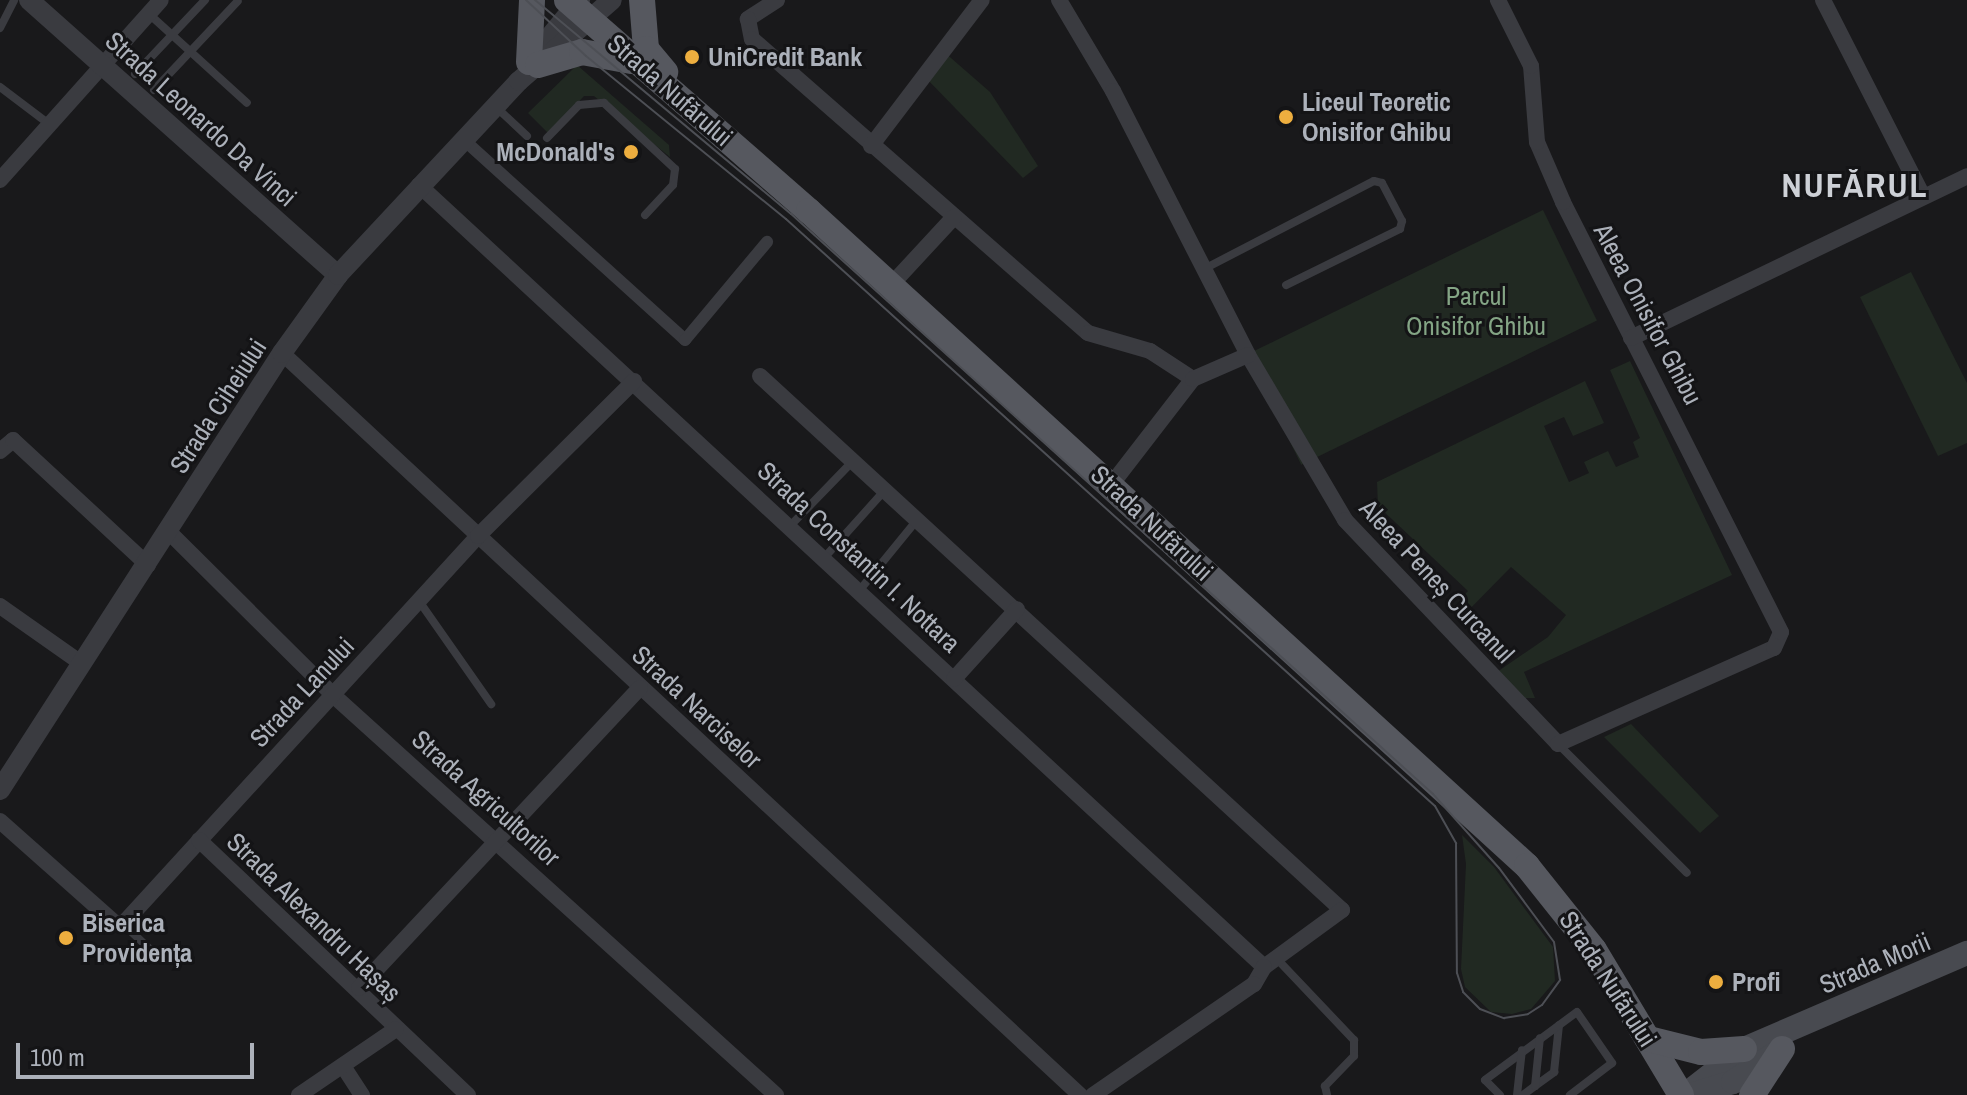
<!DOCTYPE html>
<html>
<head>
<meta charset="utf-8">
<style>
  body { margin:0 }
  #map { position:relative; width:1967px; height:1095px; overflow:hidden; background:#19191b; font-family:"Archivo Narrow",sans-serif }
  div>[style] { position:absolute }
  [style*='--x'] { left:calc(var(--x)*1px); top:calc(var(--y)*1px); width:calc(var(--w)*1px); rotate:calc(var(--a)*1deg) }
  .green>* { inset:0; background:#212922; transform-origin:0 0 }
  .service>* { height:8px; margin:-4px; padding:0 4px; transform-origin:4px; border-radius:4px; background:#3a3b40 }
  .pedestrian>* { height:12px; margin:-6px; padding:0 6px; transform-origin:6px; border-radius:6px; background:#3a3b40 }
  .minor>* { height:16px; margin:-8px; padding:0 8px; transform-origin:8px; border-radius:8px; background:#3a3b40 }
  .tertiary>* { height:20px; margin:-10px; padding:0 10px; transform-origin:10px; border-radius:10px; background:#3a3b40 }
  .secondary>* { height:24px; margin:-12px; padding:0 12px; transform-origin:12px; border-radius:12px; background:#484a50 }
  .primary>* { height:26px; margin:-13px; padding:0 13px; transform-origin:13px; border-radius:13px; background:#56585f }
  .tram>* { height:2px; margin:-1px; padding:0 1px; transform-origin:1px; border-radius:1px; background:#4d4f55 }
  .dots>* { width:22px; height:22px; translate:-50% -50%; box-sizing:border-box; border:4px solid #141416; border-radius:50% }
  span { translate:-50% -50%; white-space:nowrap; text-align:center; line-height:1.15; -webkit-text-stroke:6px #141416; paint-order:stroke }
  .poi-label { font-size:26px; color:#acb1ba; font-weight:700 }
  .left { translate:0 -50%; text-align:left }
  .right { translate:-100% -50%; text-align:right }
  .street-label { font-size:26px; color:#acb1ba }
  .park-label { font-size:26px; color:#84a585 }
  .district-label { font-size:34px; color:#cdd0d6; font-weight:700; letter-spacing:2px }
  .scale { position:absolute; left:16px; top:1043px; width:238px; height:36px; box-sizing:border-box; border:4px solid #acb1ba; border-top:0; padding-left:10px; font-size:24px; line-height:28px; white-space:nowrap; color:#acb1ba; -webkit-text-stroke:6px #141416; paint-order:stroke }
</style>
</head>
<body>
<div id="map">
  <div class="green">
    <div style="clip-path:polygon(943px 51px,990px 92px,1038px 166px,1023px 178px,924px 76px)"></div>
    <div style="clip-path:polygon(577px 65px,669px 145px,670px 157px,594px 96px,584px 96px,549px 134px,528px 113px)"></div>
    <div style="left:1543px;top:210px;width:123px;height:329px;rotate:64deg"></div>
    <div style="clip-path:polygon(1911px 272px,1967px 383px,1967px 443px,1938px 456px,1860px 297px)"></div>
    <div style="clip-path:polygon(1630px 361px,1732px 575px,1524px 672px,1535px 698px,1523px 698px,1497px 672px,1548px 637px,1566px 615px,1511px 567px,1460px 619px,1451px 609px,1468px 591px,1378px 506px,1377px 482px,1585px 381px,1604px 423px,1573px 436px,1564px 417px,1544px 426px,1569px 482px,1589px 473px,1584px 462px,1608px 451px,1616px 467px,1639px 457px,1633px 442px,1640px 438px,1610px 370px)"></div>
    <div style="clip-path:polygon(1631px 724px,1719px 816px,1700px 833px,1604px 737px)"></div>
    <div style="clip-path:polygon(1462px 835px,1494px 867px,1553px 947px,1555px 981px,1531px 1009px,1512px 1014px,1491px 1012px,1465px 987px,1461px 969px,1466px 864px)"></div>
  </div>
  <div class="service">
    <div style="--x:149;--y:14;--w:132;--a:42.2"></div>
    <div style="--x:0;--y:28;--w:31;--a:-63"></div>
    <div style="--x:135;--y:74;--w:102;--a:-46.6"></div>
    <div style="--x:0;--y:87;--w:61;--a:37.1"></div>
    <div style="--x:154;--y:90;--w:122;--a:-46.7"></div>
    <div style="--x:497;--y:108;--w:41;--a:43"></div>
    <div style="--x:547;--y:138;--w:46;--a:-45.9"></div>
    <div style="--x:579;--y:105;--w:25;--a:-5"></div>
    <div style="--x:604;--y:103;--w:97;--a:42.9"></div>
    <div style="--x:675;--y:169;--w:16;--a:97"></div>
    <div style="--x:673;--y:185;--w:41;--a:133"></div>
    <div style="--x:1204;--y:269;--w:191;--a:-27.4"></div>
    <div style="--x:1374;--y:181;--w:8;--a:14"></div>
    <div style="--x:1382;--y:183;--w:43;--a:62.2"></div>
    <div style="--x:1402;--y:221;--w:8;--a:104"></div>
    <div style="--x:1400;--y:229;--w:127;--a:153.8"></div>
    <div style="--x:790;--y:526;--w:91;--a:-45.9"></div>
    <div style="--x:824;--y:558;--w:91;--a:-48.1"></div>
    <div style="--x:859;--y:591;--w:92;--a:-50.8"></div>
    <div style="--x:419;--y:601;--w:126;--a:55"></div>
    <div style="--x:1558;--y:744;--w:182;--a:45"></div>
    <div style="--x:123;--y:924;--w:38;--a:43"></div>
    <div style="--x:1277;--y:959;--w:112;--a:46.5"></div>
    <div style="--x:1354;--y:1040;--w:16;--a:90"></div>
    <div style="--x:1354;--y:1056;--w:42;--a:134"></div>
    <div style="--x:1325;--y:1086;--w:9;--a:77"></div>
    <div style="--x:1535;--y:1086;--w:24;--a:-36"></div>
    <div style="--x:1554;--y:1072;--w:47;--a:-83.9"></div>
    <div style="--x:1500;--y:1095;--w:21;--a:-135"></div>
    <div style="--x:1485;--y:1080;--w:114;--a:-36.5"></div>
    <div style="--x:1577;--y:1012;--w:62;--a:55.5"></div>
    <div style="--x:1612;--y:1063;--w:53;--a:142.7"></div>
    <div style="--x:1517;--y:1095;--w:45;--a:-83.7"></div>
    <div style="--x:1523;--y:1095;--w:15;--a:-37"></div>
    <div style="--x:1535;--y:1086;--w:48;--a:-84.1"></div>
  </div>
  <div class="pedestrian">
    <div style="--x:464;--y:140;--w:298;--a:42.1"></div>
    <div style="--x:685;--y:340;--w:128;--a:-50.1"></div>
  </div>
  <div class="minor">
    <div style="--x:777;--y:0;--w:35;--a:147"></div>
    <div style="--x:748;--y:19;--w:20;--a:79"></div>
    <div style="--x:752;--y:39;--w:446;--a:41.2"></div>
    <div style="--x:1088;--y:333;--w:65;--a:16.2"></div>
    <div style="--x:1150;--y:351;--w:51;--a:33.1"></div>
    <div style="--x:1059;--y:0;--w:106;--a:59.3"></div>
    <div style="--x:1113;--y:91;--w:297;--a:62.9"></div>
    <div style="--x:1248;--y:355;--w:191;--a:59.5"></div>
    <div style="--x:1345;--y:520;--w:309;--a:46.4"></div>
    <div style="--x:1558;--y:744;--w:236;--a:-24"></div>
    <div style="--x:1774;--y:648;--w:17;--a:-66"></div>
    <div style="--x:1781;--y:632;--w:482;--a:-116.9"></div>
    <div style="--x:1563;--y:202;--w:65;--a:-113.4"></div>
    <div style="--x:1537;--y:142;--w:76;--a:-94.5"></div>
    <div style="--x:1531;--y:66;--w:74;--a:-116.6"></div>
    <div style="--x:1823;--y:0;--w:218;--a:63"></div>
    <div style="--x:871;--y:146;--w:183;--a:-52.8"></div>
    <div style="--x:0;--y:180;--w:241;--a:-48.2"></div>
    <div style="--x:419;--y:185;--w:1151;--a:42.78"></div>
    <div style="--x:891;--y:285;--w:93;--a:-47.2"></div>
    <div style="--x:1631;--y:338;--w:373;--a:-25.7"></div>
    <div style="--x:282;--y:353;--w:1090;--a:42.92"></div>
    <div style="--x:760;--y:376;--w:790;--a:42.54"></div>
    <div style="--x:1342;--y:910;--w:97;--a:143.8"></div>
    <div style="--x:1264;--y:967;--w:20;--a:120"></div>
    <div style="--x:1254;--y:984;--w:196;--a:145.4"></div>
    <div style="--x:0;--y:451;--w:17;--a:-40"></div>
    <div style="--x:13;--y:440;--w:184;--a:42.8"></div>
    <div style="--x:1111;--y:485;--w:134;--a:-52.3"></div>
    <div style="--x:1193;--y:379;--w:60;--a:-23.6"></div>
    <div style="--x:168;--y:531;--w:233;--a:44.8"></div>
    <div style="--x:333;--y:695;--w:597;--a:42.08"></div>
    <div style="--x:0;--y:606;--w:99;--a:35.1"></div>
    <div style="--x:954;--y:679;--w:94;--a:-48"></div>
    <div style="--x:0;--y:821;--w:154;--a:41.6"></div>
    <div style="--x:115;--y:923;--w:8;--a:7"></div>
    <div style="--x:123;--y:924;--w:526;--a:-47.54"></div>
    <div style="--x:478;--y:536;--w:220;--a:-44.8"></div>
    <div style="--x:199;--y:840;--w:371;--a:43.5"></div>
    <div style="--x:359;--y:988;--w:411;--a:-46.9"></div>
    <div style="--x:343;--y:1066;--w:35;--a:57"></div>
    <div style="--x:299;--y:1095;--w:117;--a:-34.2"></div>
  </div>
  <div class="tertiary">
    <div style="--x:29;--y:0;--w:414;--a:41.7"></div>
    <div style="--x:528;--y:63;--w:82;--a:-50.5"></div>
    <div style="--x:0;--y:790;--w:520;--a:-57.17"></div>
    <div style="--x:282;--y:353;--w:96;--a:-54.3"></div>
    <div style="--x:338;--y:275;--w:265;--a:-47"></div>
    <div style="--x:519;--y:81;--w:123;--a:-41.1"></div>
  </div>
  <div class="secondary">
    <div style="--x:1685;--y:1095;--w:75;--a:-37.9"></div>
    <div style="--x:1744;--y:1049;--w:243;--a:-23.3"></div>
    <div style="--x:1691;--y:1095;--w:44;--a:-17.2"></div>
    <div style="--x:1733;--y:1082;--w:54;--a:-33.7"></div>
  </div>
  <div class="primary">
    <div style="--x:567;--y:0;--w:321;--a:41.1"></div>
    <div style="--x:809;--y:211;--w:972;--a:42.37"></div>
    <div style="--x:1527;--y:866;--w:107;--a:51.4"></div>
    <div style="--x:1594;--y:950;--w:169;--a:59"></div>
    <div style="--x:642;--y:0;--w:49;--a:85.3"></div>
    <div style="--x:646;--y:49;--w:30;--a:50"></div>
    <div style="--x:529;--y:62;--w:62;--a:-87.2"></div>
    <div style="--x:538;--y:65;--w:46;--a:-16.5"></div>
    <div style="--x:582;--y:52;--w:50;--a:10.4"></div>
    <div style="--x:1649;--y:1039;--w:54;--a:14"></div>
    <div style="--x:1701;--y:1052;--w:43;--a:-4"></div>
    <div style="--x:1752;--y:1095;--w:55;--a:-56.9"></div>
  </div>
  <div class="tram">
    <div style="--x:526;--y:0;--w:82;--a:43"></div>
    <div style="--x:586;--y:56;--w:258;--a:39.2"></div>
    <div style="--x:786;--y:219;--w:875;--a:42.13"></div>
    <div style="--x:1435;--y:806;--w:43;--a:60.4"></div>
    <div style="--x:1456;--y:843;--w:130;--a:89.6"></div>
    <div style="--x:1457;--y:973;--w:20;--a:72"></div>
    <div style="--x:1463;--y:992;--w:24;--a:45"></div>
    <div style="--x:1480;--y:1009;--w:26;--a:21"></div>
    <div style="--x:1504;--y:1018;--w:24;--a:-9"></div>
    <div style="--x:1528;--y:1014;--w:17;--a:-33"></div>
    <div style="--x:1542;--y:1005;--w:31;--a:-54"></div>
    <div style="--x:1560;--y:980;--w:38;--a:-99"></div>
    <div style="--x:1554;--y:942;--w:92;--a:-126.6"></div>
    <div style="--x:1499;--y:868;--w:99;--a:-131.7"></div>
    <div style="--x:1433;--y:794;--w:865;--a:-137.9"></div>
    <div style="--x:791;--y:214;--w:334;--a:-140.1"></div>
  </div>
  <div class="dots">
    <div style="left:692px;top:57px;background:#edae3f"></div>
    <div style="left:1286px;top:117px;background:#edae3f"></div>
    <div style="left:631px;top:152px;background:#edae3f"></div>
    <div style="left:66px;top:938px;background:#edae3f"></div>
    <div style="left:1716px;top:982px;background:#edae3f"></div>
  </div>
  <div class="poi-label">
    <span class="left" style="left:708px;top:57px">UniCredit Bank</span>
    <span class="left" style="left:1302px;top:117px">Liceul Teoretic<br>Onisifor Ghibu</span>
    <span class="right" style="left:615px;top:152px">McDonald's</span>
    <span class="left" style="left:82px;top:938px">Biserica<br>Providența</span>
    <span class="left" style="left:1732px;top:982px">Profi</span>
  </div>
  <div class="street-label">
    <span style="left:670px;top:90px;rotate:41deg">Strada Nufărului</span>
    <span style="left:201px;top:119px;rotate:42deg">Strada Leonardo Da Vinci</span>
    <span style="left:1648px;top:314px;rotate:62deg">Aleea Onisifor Ghibu</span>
    <span style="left:218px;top:406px;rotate:-57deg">Strada Ciheiului</span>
    <span style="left:1152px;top:523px;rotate:43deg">Strada Nufărului</span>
    <span style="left:859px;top:557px;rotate:43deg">Strada Constantin I. Nottara</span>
    <span style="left:1437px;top:581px;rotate:47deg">Aleea Peneș Curcanul</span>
    <span style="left:302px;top:692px;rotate:-47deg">Strada Lanului</span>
    <span style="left:697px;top:707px;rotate:43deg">Strada Narciselor</span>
    <span style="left:486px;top:798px;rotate:42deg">Strada Agricultorilor</span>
    <span style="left:314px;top:917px;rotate:44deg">Strada Alexandru Hașaș</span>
    <span style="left:1875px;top:963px;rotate:-23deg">Strada Morii</span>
    <span style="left:1608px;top:979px;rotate:57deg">Strada Nufărului</span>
  </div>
  <div class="park-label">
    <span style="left:1476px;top:311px">Parcul<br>Onisifor Ghibu</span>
  </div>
  <div class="district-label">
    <span style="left:1855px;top:186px">NUFĂRUL</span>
  </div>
  <div class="scale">100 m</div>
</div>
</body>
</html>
